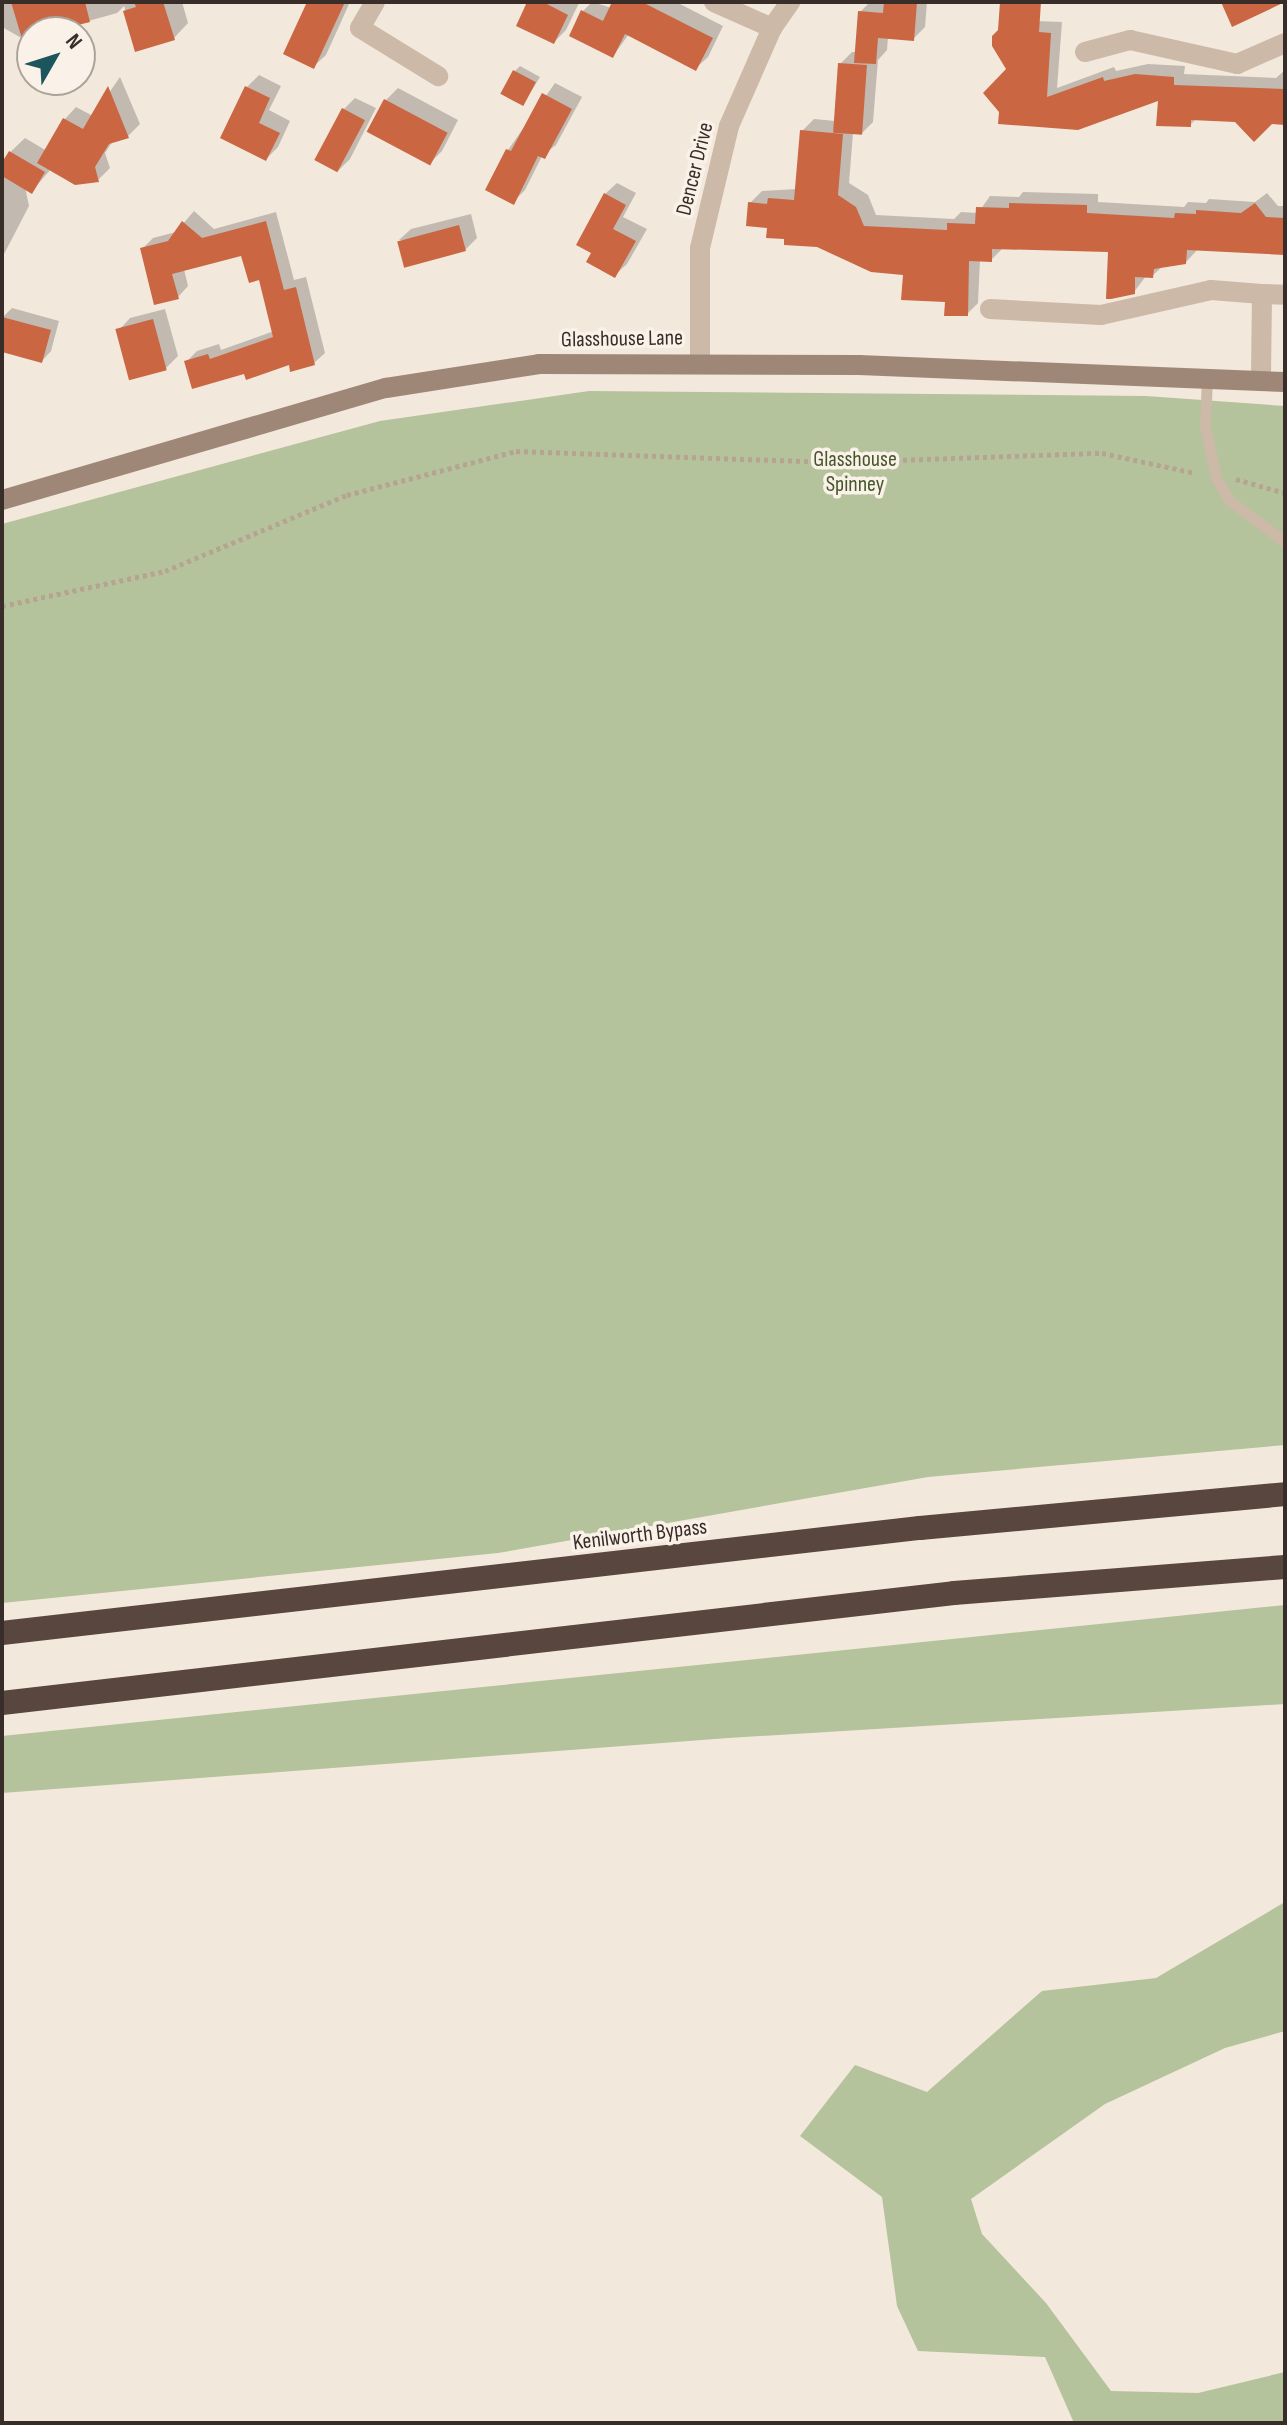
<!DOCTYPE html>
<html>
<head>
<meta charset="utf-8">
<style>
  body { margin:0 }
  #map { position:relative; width:1287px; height:2425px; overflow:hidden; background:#f3e8dc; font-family:"Sofia Sans Condensed",sans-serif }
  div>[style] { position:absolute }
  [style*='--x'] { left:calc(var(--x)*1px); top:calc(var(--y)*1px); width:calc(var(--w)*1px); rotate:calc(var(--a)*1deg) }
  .green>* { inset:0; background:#b4c39b }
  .shadow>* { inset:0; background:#0003 }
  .building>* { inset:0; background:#ca6642; transform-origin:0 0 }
  .path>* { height:5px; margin-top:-2.5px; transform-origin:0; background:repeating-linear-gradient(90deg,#b7a391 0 4px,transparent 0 8px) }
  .lane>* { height:11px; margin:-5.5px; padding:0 5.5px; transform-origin:5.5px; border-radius:5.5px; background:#ccb9a7 }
  .street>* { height:20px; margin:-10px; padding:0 10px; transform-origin:10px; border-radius:10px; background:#ccb9a7 }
  .secondary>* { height:20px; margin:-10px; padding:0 10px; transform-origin:10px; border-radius:10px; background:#9f8778 }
  .highway>* { height:24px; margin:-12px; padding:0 12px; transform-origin:12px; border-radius:12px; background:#59473f }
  span { translate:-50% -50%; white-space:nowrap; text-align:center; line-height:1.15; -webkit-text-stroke:7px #faf2e8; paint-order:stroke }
  .street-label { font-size:22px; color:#382d28 }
  .park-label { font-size:22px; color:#46572b }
  .frame { position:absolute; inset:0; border:4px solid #382d28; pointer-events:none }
  .north { position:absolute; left:16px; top:16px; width:80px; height:80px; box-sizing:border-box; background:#faf2e8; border:2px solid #aca39b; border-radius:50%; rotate:51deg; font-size:22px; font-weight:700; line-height:32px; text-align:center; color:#382d28 }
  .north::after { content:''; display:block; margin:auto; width:28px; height:36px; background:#1c555b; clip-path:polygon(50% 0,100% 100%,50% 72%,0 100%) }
</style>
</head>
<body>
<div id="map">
  <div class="green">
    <div style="clip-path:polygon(589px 391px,1146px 396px,1285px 406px,1285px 1445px,928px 1477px,498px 1553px,2px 1603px,2px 524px,380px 421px)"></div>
    <div style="clip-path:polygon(1285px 1605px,1285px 1704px,728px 1738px,2px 1793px,2px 1736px)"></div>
    <div style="clip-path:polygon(1285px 1902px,1285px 2031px,1225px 2048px,1105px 2104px,971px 2199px,982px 2234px,1046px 2303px,1111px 2391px,1198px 2393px,1285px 2372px,1285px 2423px,1074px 2423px,1045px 2357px,918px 2351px,897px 2306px,882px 2197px,800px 2136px,855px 2065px,927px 2092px,1042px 1991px,1156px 1978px)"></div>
  </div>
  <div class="shadow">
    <div style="clip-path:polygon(2px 2px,182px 2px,188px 23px,174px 38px,137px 49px,124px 6px,117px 13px,49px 32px,32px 32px,32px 39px,25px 40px,2px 27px)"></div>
    <div style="clip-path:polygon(309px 2px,350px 2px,326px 55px,314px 66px)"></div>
    <div style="clip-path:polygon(530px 2px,578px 2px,579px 3px,566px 30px,554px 42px)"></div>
    <div style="clip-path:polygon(592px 2px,612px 8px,615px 2px,676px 2px,723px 26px,708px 57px,696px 68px,629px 34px,613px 56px,583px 11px)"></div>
    <div style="clip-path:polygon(870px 2px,927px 2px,925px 27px,913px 39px,888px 37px,887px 50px,878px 60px,873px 122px,861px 134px,853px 133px,849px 183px,868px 195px,876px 215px,954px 219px,961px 212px,978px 213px,990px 196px,1019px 197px,1023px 192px,1098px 194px,1098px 202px,1184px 207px,1188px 202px,1206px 203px,1209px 199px,1255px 202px,1267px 193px,1278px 206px,1285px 206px,1285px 253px,1198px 249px,1186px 262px,1163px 266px,1152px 276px,1146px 276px,1134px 292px,1110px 250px,1003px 248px,991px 260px,980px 260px,978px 303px,967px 314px,905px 273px,787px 237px,769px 226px,750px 203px,762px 191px,797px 189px,802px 131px,814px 119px,835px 121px,840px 64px,852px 52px,857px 52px,860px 12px)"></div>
    <div style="clip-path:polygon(1012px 20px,1062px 22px,1057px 88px,1114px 67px,1116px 71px,1148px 64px,1185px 66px,1184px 74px,1276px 78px,1285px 70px,1285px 120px,1197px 118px,1190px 125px,1160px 98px,1078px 128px,1008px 69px)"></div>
    <div style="clip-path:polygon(520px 66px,540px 77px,523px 104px,515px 71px)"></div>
    <div style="clip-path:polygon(259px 75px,281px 86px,269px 110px,290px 121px,278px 147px,266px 159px,247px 87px)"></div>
    <div style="clip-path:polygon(120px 77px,140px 124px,128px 136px,113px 141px,105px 153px,110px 168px,98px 180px,51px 169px,32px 191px,25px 187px,29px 206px,2px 258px,2px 160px,25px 138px,47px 151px,65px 119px,76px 107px,93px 116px)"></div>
    <div style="clip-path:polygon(555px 83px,582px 97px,556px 145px,542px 156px,525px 190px,513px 202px,508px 150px)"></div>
    <div style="clip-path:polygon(398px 88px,458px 120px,442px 151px,430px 163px,370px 131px,386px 100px)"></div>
    <div style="clip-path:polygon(355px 98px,376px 108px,350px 159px,338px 171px,344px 109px)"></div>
    <div style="clip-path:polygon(617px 183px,636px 193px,623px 217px,647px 229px,627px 264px,615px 275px,594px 252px,605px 194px)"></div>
    <div style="clip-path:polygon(194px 211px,214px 229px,276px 212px,294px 280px,306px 277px,325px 353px,314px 363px,290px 362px,245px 372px,186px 362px,197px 351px,219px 344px,221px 350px,274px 331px,260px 278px,243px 253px,184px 269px,188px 286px,178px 297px,142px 249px,153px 238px,176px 232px)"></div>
    <div style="clip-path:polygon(471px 214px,477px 238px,465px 250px,399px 240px,411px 229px)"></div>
    <div style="clip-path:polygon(12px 308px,59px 321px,51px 351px,42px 361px,2px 350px,2px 318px)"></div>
    <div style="clip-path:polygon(165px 309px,178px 356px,166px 368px,119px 330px,130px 318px)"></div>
  </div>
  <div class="building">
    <div style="clip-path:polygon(11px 2px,85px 2px,90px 22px,50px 32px,32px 32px,32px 37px,22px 39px)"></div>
    <div style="clip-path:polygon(134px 2px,163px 2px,175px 40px,135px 52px,123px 11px,136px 7px)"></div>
    <div style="clip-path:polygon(307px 2px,345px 2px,314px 69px,283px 54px)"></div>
    <div style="clip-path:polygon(527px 2px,543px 2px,568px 15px,554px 44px,516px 26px)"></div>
    <div style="clip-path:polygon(612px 2px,642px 2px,713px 38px,696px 71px,625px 34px,613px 58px,569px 36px,581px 10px,603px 21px)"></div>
    <div style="clip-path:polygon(884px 2px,917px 2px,914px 41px,878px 38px,876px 64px,854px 63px,858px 11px,883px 13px)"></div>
    <div style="clip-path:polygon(1000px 2px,1041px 2px,1039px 32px,1051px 33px,1047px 97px,1103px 77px,1104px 81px,1135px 74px,1174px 77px,1174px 85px,1285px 89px,1285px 125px,1272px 124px,1254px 142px,1235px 122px,1191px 120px,1191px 127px,1156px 126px,1158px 101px,1078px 130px,998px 124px,999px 112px,983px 93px,1006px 69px,992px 46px,992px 36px,998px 30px)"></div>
    <div style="clip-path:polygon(1221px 2px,1285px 2px,1232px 27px)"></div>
    <div style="left:838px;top:63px;width:29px;height:70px;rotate:4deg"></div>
    <div style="left:513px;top:70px;width:26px;height:27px;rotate:28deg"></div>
    <div style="clip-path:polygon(108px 86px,129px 138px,109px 144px,95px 167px,99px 182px,75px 185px,37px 163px,63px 118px,83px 129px)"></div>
    <div style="clip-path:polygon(245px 86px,270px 98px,259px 123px,280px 133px,266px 161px,220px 138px)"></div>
    <div style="clip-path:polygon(542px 93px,572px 109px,545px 159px,538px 156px,514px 205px,485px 190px,506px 149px,511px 151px)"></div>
    <div style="left:384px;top:99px;width:72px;height:37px;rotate:28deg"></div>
    <div style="left:342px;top:108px;width:26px;height:59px;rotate:28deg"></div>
    <div style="clip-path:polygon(800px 130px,843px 134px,838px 195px,856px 207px,864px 226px,947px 230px,947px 223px,975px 224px,976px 207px,1009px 208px,1009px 203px,1087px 205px,1087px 213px,1174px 218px,1175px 213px,1196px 214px,1196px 210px,1241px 213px,1255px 203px,1266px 217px,1285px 218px,1285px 255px,1187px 250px,1186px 264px,1154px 269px,1153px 278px,1135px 277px,1135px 294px,1111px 299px,1106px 299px,1108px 252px,992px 249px,992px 262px,969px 261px,968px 316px,944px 316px,945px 302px,901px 300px,903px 275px,871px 272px,817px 247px,784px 245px,784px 239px,766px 238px,767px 228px,746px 226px,748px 202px,767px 204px,768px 198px,794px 200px)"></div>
    <div style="clip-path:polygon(9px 151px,45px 172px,32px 194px,2px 176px,2px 163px)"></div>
    <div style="clip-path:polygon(604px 193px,626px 205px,613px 229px,636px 241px,615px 278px,586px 262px,591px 253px,576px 245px)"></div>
    <div style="clip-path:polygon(182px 221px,202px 238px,266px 221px,284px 290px,296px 287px,315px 365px,290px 372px,289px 365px,246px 380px,244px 374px,192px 389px,184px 361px,208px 354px,210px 359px,273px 337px,259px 280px,249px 283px,241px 256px,172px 274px,179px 299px,154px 305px,140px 248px,168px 241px)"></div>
    <div style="left:459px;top:225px;width:27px;height:64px;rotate:75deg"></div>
    <div style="clip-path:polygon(2px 317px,51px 330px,42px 363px,2px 352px)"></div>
    <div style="left:153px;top:319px;width:53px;height:39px;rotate:75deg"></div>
  </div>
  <div class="path">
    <div style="--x:1236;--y:479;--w:51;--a:15.9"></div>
    <div style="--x:2;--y:606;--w:167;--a:-12.1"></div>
    <div style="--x:165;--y:571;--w:197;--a:-22.7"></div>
    <div style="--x:347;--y:495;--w:175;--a:-14.6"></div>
    <div style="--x:516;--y:451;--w:323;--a:2"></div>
    <div style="--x:839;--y:462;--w:263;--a:-2"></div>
    <div style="--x:1102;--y:453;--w:95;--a:12.1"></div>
  </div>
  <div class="lane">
    <div style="--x:1207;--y:377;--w:50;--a:92.3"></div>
    <div style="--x:1205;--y:427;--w:52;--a:77.8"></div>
    <div style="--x:1216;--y:478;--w:27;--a:59"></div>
    <div style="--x:1230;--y:501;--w:69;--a:36.7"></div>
  </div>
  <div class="street">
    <div style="--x:375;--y:2;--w:30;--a:120"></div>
    <div style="--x:360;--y:28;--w:92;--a:31.6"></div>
    <div style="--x:714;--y:2;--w:64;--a:24.1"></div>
    <div style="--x:1085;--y:52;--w:47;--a:-14.9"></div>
    <div style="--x:1130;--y:40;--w:110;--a:12.6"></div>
    <div style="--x:1237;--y:64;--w:52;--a:-23.6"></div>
    <div style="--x:1262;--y:294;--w:23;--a:2"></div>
    <div style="--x:990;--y:309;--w:111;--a:3.1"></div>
    <div style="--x:1101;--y:315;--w:113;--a:-12.8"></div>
    <div style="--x:1211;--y:290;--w:51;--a:4.5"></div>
    <div style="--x:1262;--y:294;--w:86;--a:90.7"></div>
    <div style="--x:700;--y:362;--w:114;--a:-90"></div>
    <div style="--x:700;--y:248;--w:125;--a:-76.6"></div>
    <div style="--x:729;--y:126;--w:107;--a:-66.3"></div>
    <div style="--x:772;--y:28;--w:32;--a:-55"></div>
  </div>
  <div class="secondary">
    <div style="--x:2;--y:500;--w:400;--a:-16.3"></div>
    <div style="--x:386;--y:388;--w:155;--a:-8.9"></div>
    <div style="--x:539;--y:364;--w:320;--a:0.2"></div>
    <div style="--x:859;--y:365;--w:426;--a:2.3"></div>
  </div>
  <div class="highway">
    <div style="--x:2;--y:1633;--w:924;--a:-6.53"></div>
    <div style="--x:920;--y:1528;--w:367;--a:-5.3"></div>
    <div style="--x:2;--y:1703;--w:958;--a:-6.59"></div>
    <div style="--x:954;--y:1593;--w:332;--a:-4.5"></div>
  </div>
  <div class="street-label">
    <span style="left:695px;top:169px;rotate:-76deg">Dencer Drive</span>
    <span style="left:622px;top:339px;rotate:-1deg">Glasshouse Lane</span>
    <span style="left:640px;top:1535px;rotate:-7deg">Kenilworth Bypass</span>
  </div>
  <div class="park-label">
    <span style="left:855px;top:472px">Glasshouse<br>Spinney</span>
  </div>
  <div class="frame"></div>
  <div class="north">N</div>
</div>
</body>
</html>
